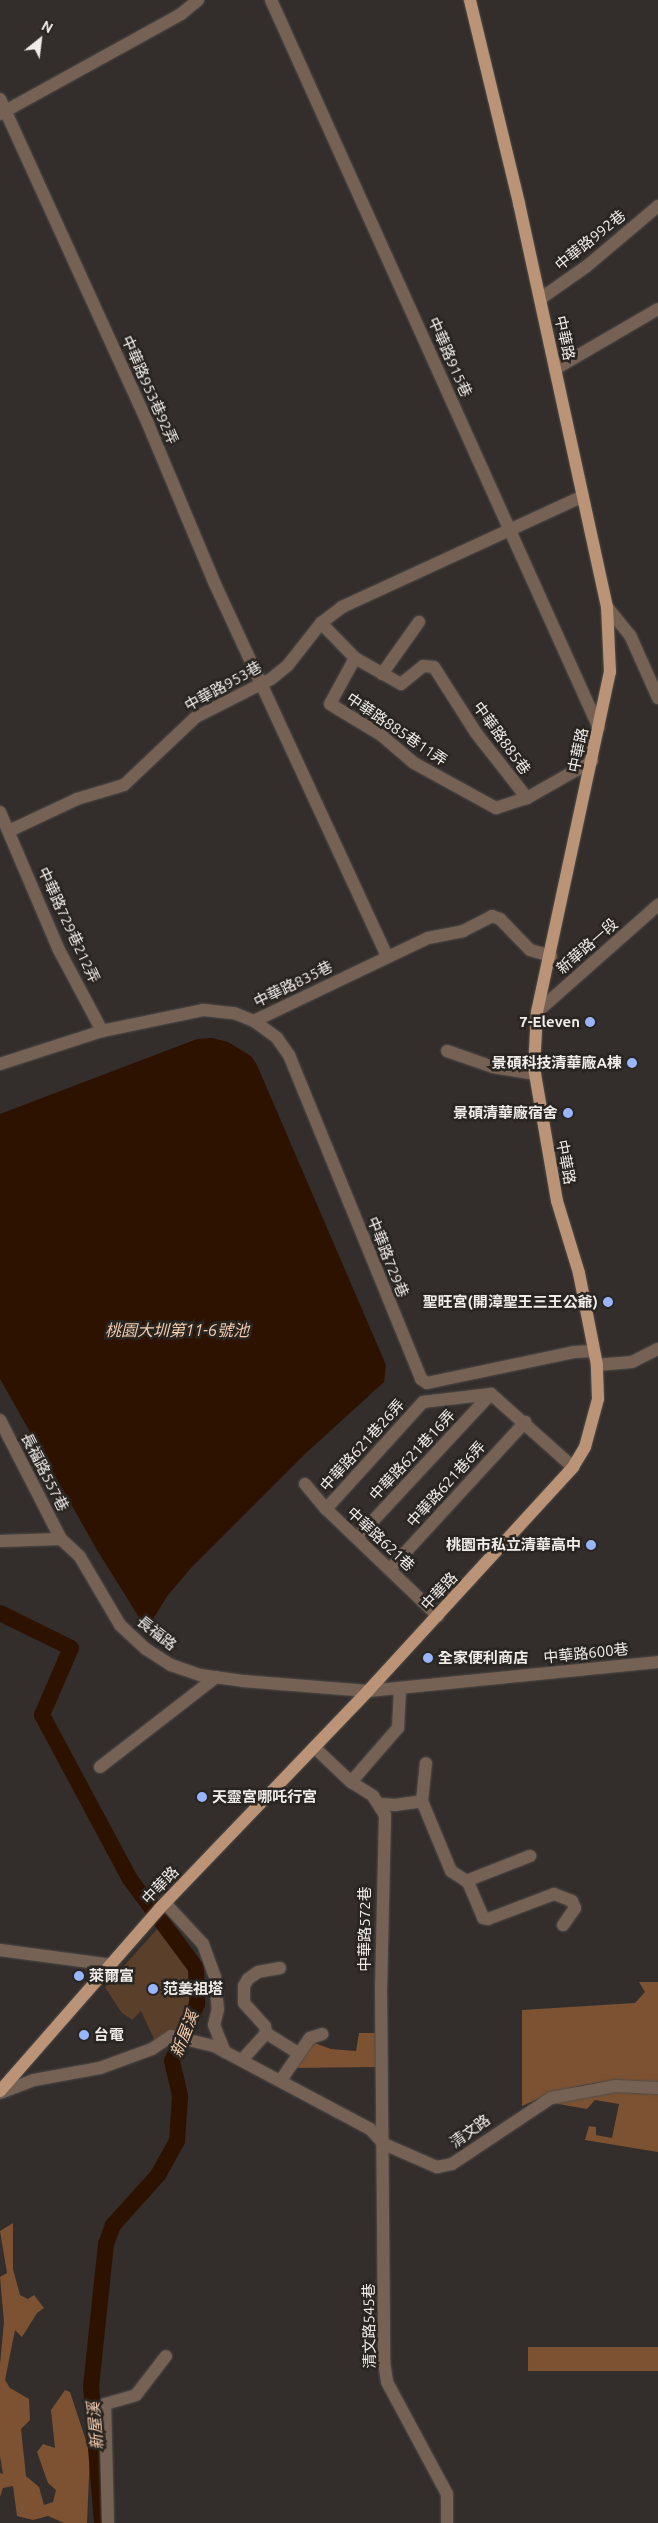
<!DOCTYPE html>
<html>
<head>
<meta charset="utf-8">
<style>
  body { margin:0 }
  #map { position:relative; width:658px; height:2523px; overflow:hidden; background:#332e2b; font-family:Ubuntu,"Noto Sans TC",sans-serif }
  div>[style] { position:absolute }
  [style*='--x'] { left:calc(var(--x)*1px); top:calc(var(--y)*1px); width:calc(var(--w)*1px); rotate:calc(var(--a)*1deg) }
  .green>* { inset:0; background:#5a3f2b }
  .forest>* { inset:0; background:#7c5232; transform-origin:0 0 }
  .water>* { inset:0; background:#2e1200 }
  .river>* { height:16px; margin:-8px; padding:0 8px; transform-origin:8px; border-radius:8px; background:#2e1200 }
  .roads { filter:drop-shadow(0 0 1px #514c4a) drop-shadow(0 0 1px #514c4a) }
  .minor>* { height:12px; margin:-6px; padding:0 6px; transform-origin:6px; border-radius:6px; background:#766254 }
  .major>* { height:12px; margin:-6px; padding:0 6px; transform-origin:6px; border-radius:6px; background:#bb9377 }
  .dots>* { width:14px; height:14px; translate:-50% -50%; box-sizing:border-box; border:2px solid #292521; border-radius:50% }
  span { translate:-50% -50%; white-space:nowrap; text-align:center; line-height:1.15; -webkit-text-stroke:5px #292521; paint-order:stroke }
  .street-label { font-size:15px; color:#efecea }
  .poi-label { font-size:15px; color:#efecea; font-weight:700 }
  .right { translate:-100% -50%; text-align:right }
  .left { translate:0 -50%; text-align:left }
  .water-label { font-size:16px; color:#f5cbae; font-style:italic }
  .north { position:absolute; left:15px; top:15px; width:50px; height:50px; -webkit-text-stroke:4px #292521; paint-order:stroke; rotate:29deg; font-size:14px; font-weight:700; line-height:20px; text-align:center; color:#efecea }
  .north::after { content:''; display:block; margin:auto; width:18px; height:22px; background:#efecea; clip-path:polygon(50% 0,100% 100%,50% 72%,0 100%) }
</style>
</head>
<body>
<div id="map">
  <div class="green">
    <div style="clip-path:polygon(159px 1927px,187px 1959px,197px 1987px,186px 2020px,177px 2033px,155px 2041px,141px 2011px,132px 2020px,121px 2012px,105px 1987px)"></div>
  </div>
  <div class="forest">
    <div style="clip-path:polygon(639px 1982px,658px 1982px,658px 2083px,615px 2080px,583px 2085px,551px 2093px,522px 2106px,522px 2010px,635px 2003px,645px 1992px)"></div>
    <div style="clip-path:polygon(359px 2033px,375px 2033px,376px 2067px,291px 2068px,312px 2042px,331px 2049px,356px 2051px)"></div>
    <div style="clip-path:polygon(616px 2091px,658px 2093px,658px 2152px,585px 2140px,589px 2126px,596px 2127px,596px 2135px,612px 2138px,619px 2104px,595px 2100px,587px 2109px,553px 2103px)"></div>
    <div style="clip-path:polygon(13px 2223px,13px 2269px,20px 2295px,28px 2299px,34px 2295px,44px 2308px,37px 2313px,22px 2337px,15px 2330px,5px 2380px,10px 2388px,29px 2399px,30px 2420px,21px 2429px,26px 2476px,39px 2487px,44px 2505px,53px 2502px,56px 2490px,48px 2483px,37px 2452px,43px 2444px,55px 2448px,51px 2410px,65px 2390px,70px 2392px,90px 2453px,87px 2523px,64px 2523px,48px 2516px,33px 2520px,17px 2516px,13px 2486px,3px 2488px,0 2497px,0 2473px,3px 2474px,0 2456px,0 2364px,4px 2322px,0 2277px,7px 2273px,0 2231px)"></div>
    <div style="left:658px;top:2347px;width:24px;height:130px;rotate:90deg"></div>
  </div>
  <div class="water">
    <div style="clip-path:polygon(212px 1038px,228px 1042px,251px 1056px,257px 1065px,386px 1365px,384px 1382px,306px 1453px,191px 1568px,168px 1595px,150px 1624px,140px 1619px,97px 1550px,0 1379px,0 1114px,197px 1039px)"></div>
  </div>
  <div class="river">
    <div style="--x:0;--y:1613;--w:79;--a:26.2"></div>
    <div style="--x:71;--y:1648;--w:73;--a:113.4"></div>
    <div style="--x:42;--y:1715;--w:186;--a:61.8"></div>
    <div style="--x:130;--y:1879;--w:111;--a:53.4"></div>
    <div style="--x:196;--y:1968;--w:36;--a:88"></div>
    <div style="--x:197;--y:2004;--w:62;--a:113.7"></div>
    <div style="--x:172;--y:2061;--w:37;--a:77"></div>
    <div style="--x:180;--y:2097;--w:44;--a:93.9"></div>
    <div style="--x:177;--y:2141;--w:38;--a:119"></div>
    <div style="--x:159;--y:2174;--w:69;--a:132"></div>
    <div style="--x:113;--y:2225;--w:20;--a:110"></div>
    <div style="--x:106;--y:2244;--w:143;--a:96"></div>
    <div style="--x:91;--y:2386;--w:137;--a:85.4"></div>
  </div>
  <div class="roads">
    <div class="minor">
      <div style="--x:271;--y:0;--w:798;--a:65.75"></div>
      <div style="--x:0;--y:99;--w:357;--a:65.5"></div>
      <div style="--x:148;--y:424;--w:173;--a:67.3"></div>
      <div style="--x:215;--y:584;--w:411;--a:65.2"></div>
      <div style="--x:0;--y:114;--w:207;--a:-28.9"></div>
      <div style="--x:181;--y:14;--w:22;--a:-39"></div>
      <div style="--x:540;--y:299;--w:57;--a:-35.1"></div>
      <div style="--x:587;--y:266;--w:93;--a:-40.2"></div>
      <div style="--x:555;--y:369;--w:119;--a:-30.2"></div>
      <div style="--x:607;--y:607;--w:36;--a:51"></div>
      <div style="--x:630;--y:635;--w:69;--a:66"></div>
      <div style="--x:321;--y:623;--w:49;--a:45.8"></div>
      <div style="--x:355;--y:658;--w:53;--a:29.5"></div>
      <div style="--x:401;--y:684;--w:28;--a:-39"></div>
      <div style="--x:423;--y:666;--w:11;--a:5"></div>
      <div style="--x:434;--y:667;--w:78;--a:57.5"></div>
      <div style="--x:476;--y:733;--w:83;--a:51.9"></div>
      <div style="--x:355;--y:658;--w:52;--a:118.5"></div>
      <div style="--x:330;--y:704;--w:60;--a:31.3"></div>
      <div style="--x:381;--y:735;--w:43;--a:40.3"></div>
      <div style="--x:414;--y:763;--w:94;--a:28.8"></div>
      <div style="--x:496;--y:808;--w:33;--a:-18"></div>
      <div style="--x:527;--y:798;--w:75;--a:-29.6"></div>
      <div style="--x:382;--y:674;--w:64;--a:-54.6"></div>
      <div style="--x:0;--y:812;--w:150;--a:66.9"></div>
      <div style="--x:59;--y:950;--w:92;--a:62"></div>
      <div style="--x:9;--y:831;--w:75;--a:-25.2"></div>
      <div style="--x:77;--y:799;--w:49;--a:-16.6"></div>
      <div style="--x:124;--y:785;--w:99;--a:-43.4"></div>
      <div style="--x:196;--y:717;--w:84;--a:-26.9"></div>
      <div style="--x:271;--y:679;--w:22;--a:-39"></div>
      <div style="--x:288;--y:665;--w:53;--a:-51.8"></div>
      <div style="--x:321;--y:623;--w:26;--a:-37"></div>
      <div style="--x:342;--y:607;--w:265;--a:-24.7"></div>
      <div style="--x:537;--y:1012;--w:162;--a:-41.5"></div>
      <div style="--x:254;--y:1021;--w:29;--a:36"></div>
      <div style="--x:277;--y:1038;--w:21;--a:55"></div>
      <div style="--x:289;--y:1055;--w:350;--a:67.8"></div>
      <div style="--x:421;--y:1379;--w:7;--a:34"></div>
      <div style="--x:427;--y:1383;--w:150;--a:-11.9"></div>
      <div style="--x:574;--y:1352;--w:20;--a:-3"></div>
      <div style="--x:447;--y:1051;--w:49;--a:19.2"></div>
      <div style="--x:493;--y:1067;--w:43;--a:9.5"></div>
      <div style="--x:0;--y:1064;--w:107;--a:-17.9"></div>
      <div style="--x:102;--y:1031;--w:103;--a:-11.7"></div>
      <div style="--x:203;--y:1010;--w:31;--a:6"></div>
      <div style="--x:234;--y:1013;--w:22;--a:22"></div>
      <div style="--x:254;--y:1021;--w:193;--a:-25.5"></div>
      <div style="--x:428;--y:938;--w:36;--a:-11"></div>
      <div style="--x:463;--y:931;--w:33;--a:-27"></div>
      <div style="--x:492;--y:916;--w:9;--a:21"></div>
      <div style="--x:500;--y:919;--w:43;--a:45.9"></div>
      <div style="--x:530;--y:950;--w:22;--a:16"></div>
      <div style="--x:597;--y:1365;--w:35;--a:-5"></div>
      <div style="--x:632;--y:1362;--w:29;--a:-27"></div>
      <div style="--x:491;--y:1394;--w:110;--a:41.7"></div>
      <div style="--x:0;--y:1420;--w:134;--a:62.9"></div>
      <div style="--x:305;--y:1484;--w:33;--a:50"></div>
      <div style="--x:326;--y:1509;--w:155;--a:43.7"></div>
      <div style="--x:326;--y:1509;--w:144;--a:-47.8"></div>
      <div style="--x:423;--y:1402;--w:68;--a:-6.7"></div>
      <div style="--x:357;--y:1538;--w:197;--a:-47.1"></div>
      <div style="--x:0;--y:1541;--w:61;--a:-1.9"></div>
      <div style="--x:61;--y:1539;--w:26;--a:43"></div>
      <div style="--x:80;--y:1557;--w:79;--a:59.5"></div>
      <div style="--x:120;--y:1625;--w:35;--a:43"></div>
      <div style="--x:146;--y:1649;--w:30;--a:33"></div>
      <div style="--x:171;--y:1665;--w:31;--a:19"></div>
      <div style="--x:200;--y:1675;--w:43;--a:7.9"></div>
      <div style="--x:243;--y:1681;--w:125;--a:4.6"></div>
      <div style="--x:368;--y:1691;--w:291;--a:-5.7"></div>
      <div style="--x:390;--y:1569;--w:200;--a:-47.4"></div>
      <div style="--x:314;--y:1747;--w:51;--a:43.4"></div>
      <div style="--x:351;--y:1782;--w:26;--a:32"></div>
      <div style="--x:373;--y:1796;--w:22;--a:58"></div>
      <div style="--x:385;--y:1815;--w:172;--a:91.3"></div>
      <div style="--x:381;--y:1987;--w:375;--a:89.5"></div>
      <div style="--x:384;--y:2362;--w:20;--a:81"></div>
      <div style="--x:387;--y:2382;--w:127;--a:61.8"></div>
      <div style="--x:447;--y:2494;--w:29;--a:90"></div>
      <div style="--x:100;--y:1767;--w:147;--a:-37.8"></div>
      <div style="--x:351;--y:1782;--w:72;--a:-49"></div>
      <div style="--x:398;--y:1728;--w:39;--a:-87"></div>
      <div style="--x:422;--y:1801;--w:38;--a:-84"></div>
      <div style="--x:381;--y:1804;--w:14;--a:4"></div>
      <div style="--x:395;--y:1805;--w:27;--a:-8"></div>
      <div style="--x:422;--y:1801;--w:76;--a:67.5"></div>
      <div style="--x:451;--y:1871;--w:20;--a:33"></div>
      <div style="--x:468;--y:1882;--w:39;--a:67"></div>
      <div style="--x:483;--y:1918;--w:5;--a:11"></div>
      <div style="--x:488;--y:1919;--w:71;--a:-20.7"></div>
      <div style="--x:554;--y:1894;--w:19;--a:21"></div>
      <div style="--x:572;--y:1901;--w:8;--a:67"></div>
      <div style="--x:575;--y:1908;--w:21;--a:125"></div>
      <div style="--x:466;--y:1881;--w:69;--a:-21.3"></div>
      <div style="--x:165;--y:1903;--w:56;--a:47.2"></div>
      <div style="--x:203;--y:1944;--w:35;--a:70"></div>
      <div style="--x:215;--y:1977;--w:32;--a:85"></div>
      <div style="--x:218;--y:2009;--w:16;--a:104"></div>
      <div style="--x:214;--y:2025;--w:29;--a:68"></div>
      <div style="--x:0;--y:1950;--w:113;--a:7.6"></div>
      <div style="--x:280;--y:1968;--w:22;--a:170"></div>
      <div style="--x:258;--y:1972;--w:12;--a:145"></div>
      <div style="--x:248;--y:1979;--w:8;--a:120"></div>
      <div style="--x:244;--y:1986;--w:17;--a:90"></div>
      <div style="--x:244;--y:2003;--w:31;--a:48"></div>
      <div style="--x:265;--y:2026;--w:7;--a:82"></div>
      <div style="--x:266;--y:2033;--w:38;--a:32"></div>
      <div style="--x:242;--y:2060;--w:36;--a:-48"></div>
      <div style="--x:281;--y:2080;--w:51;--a:-55.4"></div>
      <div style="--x:310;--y:2038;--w:13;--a:-18"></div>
      <div style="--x:0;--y:2093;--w:36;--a:-21"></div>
      <div style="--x:34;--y:2080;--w:67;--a:-10.3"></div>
      <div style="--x:100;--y:2068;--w:55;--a:-20.1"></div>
      <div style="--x:152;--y:2049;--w:23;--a:-34"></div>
      <div style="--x:171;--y:2036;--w:44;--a:13.1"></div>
      <div style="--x:214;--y:2046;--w:177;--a:28"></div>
      <div style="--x:370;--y:2129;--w:21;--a:47"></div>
      <div style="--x:384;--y:2144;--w:58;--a:23.5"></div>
      <div style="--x:437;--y:2167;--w:15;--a:-11"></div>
      <div style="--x:452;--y:2164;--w:119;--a:-33.7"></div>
      <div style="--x:551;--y:2098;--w:65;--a:-10.6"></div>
      <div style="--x:615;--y:2086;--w:43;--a:2.7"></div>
      <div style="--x:108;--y:2523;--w:119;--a:-91.4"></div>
      <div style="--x:105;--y:2404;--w:32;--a:-16"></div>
      <div style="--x:136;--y:2395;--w:49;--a:-52.4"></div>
    </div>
    <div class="major">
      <div style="--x:0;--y:2091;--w:243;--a:-48.8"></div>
      <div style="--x:160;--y:1908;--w:301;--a:-46.2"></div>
      <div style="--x:368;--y:1691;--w:304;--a:-47.5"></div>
      <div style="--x:573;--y:1467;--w:23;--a:-59"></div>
      <div style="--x:585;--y:1447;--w:50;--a:-74.8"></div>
      <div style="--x:598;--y:1399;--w:34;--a:-92"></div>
      <div style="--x:597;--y:1365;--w:94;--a:-101.1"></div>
      <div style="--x:579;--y:1273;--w:75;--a:-107"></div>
      <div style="--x:557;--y:1201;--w:135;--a:-99.8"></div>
      <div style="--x:534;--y:1068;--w:56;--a:-86.9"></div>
      <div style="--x:537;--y:1012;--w:348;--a:-77.9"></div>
      <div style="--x:610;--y:672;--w:65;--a:-92.6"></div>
      <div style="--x:607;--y:607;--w:413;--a:-102.3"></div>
      <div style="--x:519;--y:203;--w:209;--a:-103.6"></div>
    </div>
  </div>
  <div class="dots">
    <div style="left:590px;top:1022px;background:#98b5fd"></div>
    <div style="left:632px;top:1063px;background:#98b5fd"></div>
    <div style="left:568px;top:1113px;background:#98b5fd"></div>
    <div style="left:608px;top:1302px;background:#98b5fd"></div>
    <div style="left:591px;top:1545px;background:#98b5fd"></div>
    <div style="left:428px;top:1658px;background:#98b5fd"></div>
    <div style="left:202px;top:1797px;background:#98b5fd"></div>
    <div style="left:79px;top:1976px;background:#98b5fd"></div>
    <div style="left:153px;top:1989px;background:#98b5fd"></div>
    <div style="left:84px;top:2035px;background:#98b5fd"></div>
  </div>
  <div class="street-label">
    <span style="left:590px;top:240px;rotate:-39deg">中華路992巷</span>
    <span style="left:565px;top:338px;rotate:78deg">中華路</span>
    <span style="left:450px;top:357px;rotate:66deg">中華路915巷</span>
    <span style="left:150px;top:390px;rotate:66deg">中華路953巷92弄</span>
    <span style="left:223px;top:686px;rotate:-29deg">中華路953巷</span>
    <span style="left:397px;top:729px;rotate:34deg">中華路885巷11弄</span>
    <span style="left:502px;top:738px;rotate:54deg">中華路885巷</span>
    <span style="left:578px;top:750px;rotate:-78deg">中華路</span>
    <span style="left:69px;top:925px;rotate:65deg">中華路729巷212弄</span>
    <span style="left:587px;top:946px;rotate:-41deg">新華路一段</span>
    <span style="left:293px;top:984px;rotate:-26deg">中華路835巷</span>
    <span style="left:566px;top:1162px;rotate:79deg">中華路</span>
    <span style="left:388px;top:1257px;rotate:68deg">中華路729巷</span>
    <span style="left:362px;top:1445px;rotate:-48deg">中華路621巷26弄</span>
    <span style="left:412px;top:1455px;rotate:-47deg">中華路621巷16弄</span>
    <span style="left:45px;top:1472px;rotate:63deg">長福路557巷</span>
    <span style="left:446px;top:1484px;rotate:-48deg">中華路621巷6弄</span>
    <span style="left:381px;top:1539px;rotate:43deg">中華路621巷</span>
    <span style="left:439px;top:1591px;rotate:-47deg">中華路</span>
    <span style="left:157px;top:1633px;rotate:38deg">長福路</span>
    <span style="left:586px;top:1653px;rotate:-6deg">中華路600巷</span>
    <span style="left:160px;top:1885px;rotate:-46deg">中華路</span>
    <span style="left:365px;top:1929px;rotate:-90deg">中華路572巷</span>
    <span style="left:470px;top:2131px;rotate:-36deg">清文路</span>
    <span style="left:369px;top:2326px;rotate:-91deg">清文路545巷</span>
  </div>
  <div class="poi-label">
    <span class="right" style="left:580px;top:1022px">7-Eleven</span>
    <span class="right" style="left:622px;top:1063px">景碩科技清華廠A棟</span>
    <span class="right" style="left:558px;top:1113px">景碩清華廠宿舍</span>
    <span class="right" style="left:598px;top:1302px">聖旺宮(開漳聖王三王公爺)</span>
    <span class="right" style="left:581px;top:1545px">桃園市私立清華高中</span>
    <span class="left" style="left:438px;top:1658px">全家便利商店</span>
    <span class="left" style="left:212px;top:1797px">天靈宮哪吒行宮</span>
    <span class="left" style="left:89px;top:1976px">萊爾富</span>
    <span class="left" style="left:163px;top:1989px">范姜祖塔</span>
    <span class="left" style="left:94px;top:2035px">台電</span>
  </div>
  <div class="water-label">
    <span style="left:177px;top:1330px">桃園大圳第11-6號池</span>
    <span style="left:184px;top:2034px;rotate:-68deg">新屋溪</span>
    <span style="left:95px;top:2426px;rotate:-95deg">新屋溪</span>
  </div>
  <div class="north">N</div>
</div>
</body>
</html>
